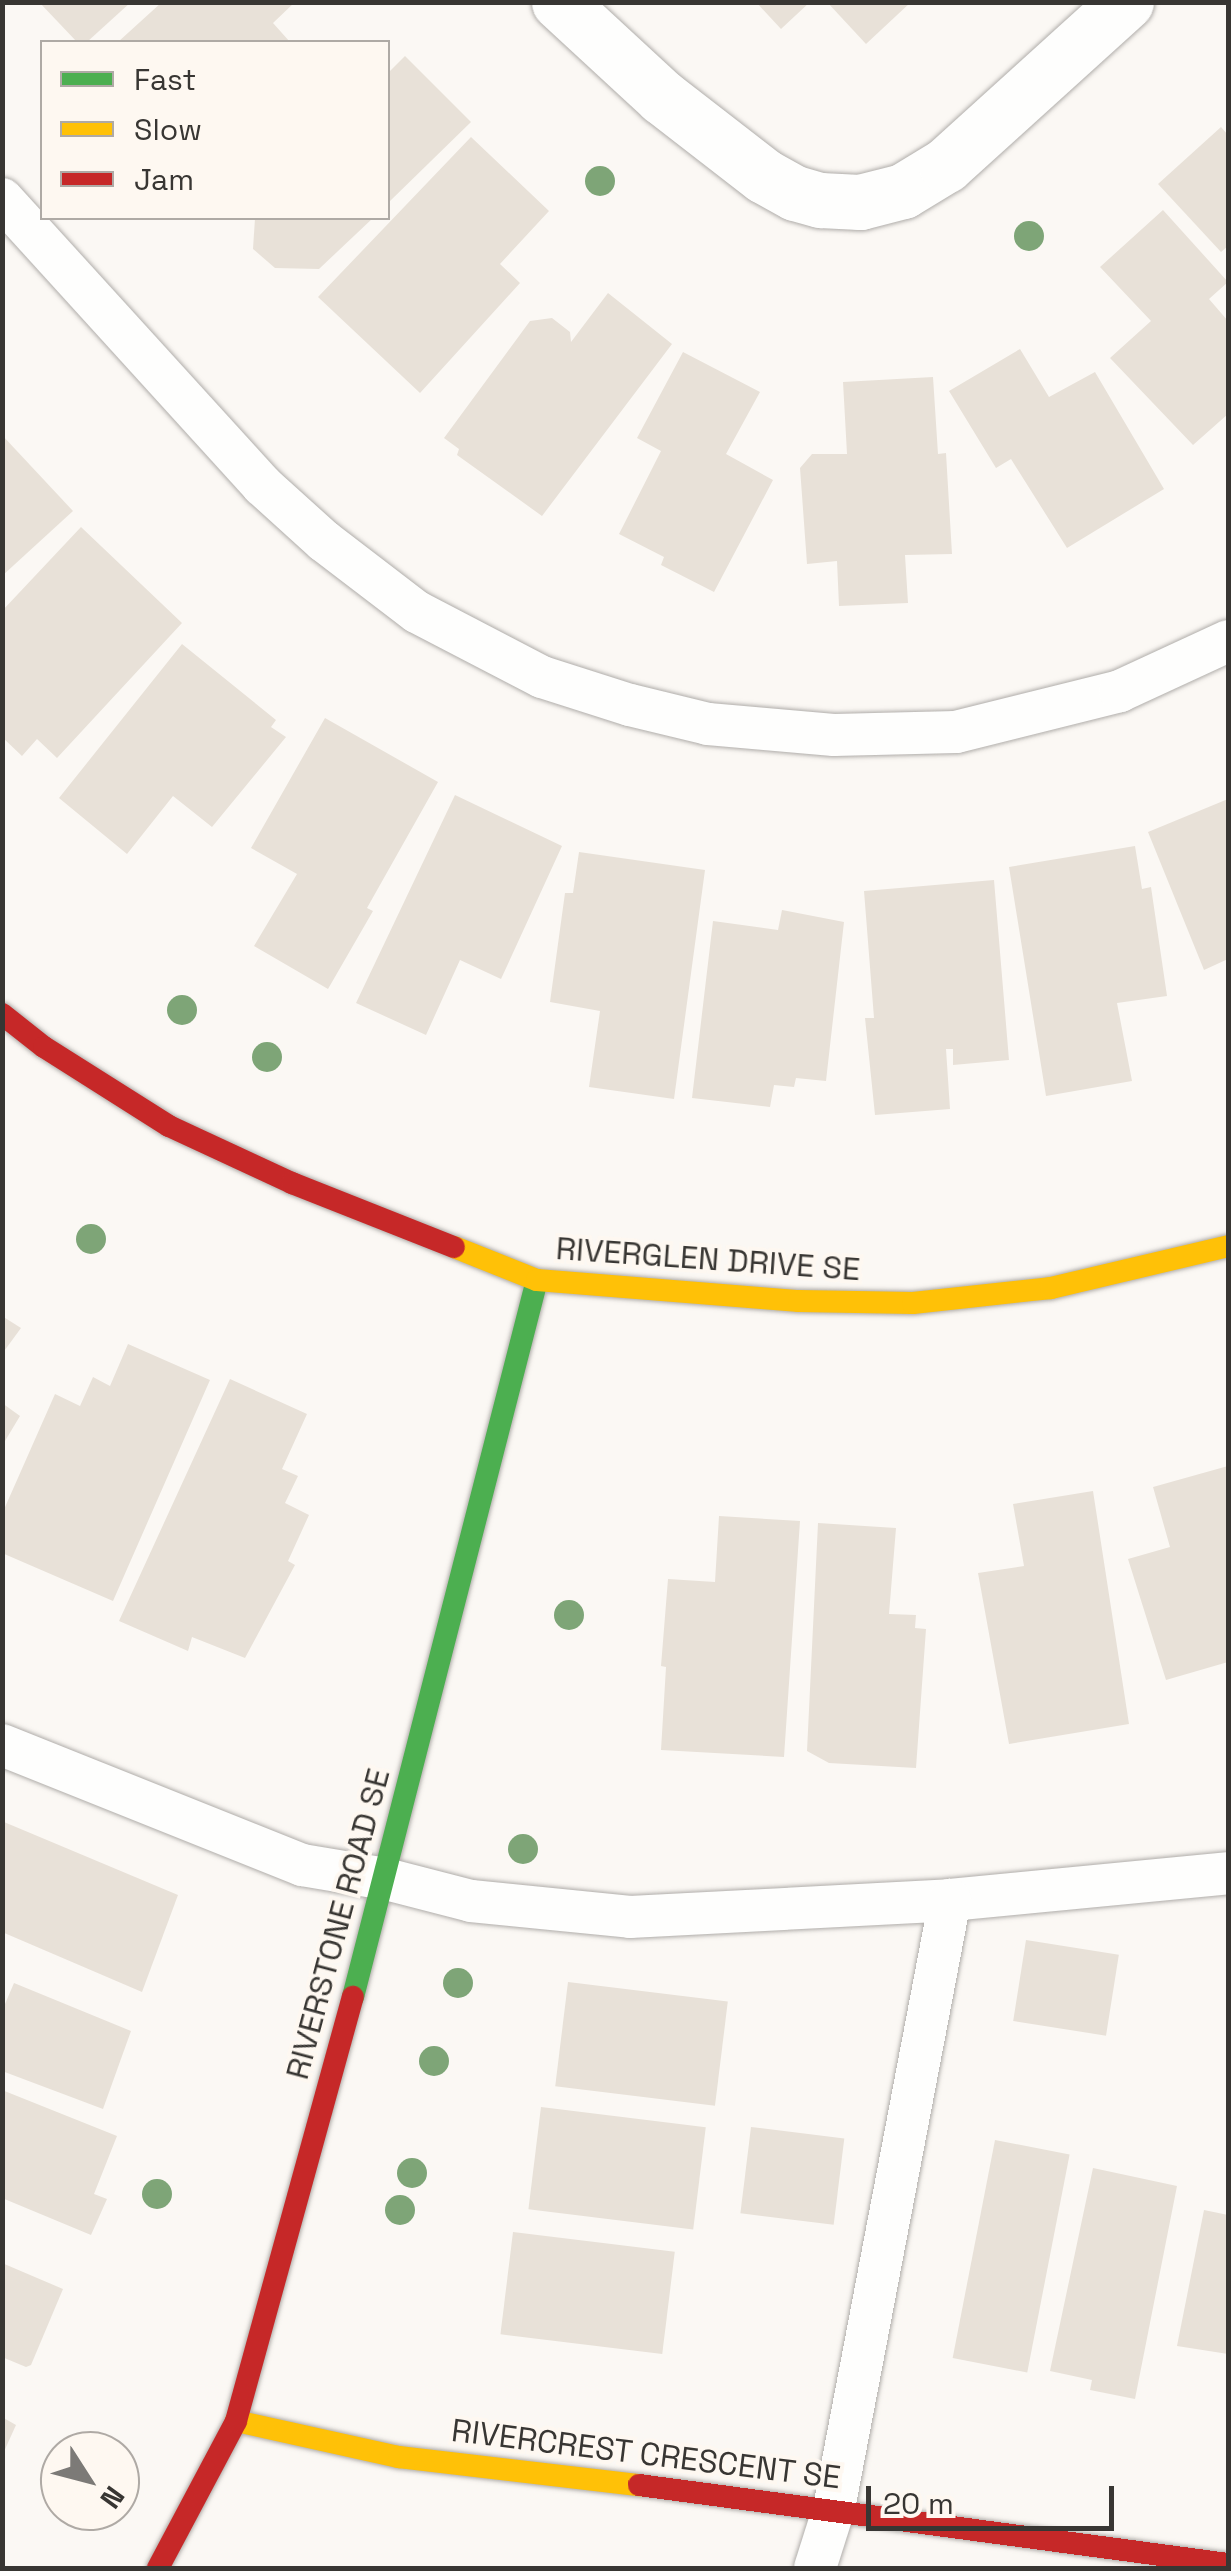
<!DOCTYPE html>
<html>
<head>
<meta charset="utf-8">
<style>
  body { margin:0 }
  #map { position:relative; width:1231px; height:2571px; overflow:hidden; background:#fbf8f4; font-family:"Space Grotesk",sans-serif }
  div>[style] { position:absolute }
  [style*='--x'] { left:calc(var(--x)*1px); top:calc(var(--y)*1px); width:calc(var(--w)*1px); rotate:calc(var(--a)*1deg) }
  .building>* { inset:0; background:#e8e1d8; transform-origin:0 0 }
  .roads { filter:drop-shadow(0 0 2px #b0adaa) drop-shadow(0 0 2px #b0adaa) }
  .lane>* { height:42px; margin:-21px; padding:0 21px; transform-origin:21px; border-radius:21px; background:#fefefd }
  .street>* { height:55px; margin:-27.5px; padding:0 27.5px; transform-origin:27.5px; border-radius:27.5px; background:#fefefd }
  .fast>* { height:22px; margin:-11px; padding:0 11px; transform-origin:11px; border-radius:11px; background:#4caf50 }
  .slow>* { height:22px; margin:-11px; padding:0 11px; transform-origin:11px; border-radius:11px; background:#ffc107 }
  .jam>* { height:22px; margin:-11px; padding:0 11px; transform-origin:11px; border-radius:11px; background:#c62828 }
  .trees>* { width:30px; height:30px; margin:-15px; border-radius:50%; background:#7ea577 }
  span { translate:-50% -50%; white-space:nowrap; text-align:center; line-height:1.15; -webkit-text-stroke:8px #fef8f1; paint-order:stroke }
  .street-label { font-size:32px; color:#383633 }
  .frame { position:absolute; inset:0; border:5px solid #383633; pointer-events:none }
  .legend { position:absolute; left:40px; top:40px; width:350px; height:180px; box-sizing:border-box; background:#fef8f1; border:2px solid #afaaa5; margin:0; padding:12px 18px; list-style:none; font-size:30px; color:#383633 }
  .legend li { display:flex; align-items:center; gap:20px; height:50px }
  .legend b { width:50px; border:2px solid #afaaa5 }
  .north { position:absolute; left:40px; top:2431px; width:100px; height:100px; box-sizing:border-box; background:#fef8f1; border:2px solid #afaaa5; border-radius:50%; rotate:126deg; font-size:28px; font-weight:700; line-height:40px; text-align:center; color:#383633 }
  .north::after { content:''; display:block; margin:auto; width:35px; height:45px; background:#7c7a77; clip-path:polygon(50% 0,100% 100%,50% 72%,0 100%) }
  .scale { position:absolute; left:866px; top:2486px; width:248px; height:45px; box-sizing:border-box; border:5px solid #383633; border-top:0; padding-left:12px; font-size:30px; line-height:35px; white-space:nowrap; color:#383633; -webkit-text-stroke:8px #fef8f1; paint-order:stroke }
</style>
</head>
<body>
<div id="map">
  <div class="building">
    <div style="clip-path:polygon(39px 2px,131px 2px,87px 42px,77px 42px)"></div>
    <div style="clip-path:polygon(162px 2px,295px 2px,273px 23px,290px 42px,118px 42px)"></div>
    <div style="clip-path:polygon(756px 2px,810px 2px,781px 29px)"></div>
    <div style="clip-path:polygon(827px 2px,911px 2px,866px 44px)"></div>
    <div style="clip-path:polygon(405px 56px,471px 122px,388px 203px,388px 73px)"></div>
    <div style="clip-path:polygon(1221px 127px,1228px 135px,1228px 246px,1221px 252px,1158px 184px)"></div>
    <div style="clip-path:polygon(471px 137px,549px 211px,500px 264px,520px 283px,420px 393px,318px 297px)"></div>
    <div style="clip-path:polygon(1163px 210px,1228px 282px,1209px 299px,1228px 321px,1228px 414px,1193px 445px,1110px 358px,1151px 321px,1100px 267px)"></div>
    <div style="clip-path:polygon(255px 218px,373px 218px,319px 269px,275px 268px,253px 249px)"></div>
    <div style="clip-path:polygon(608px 293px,672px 344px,542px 516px,457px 455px,459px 449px,444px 438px,530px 321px,552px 318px,570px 332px,571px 342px)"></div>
    <div style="clip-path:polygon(1020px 349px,1049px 397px,1095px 372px,1164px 489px,1067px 548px,1011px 459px,996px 468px,949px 391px)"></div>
    <div style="clip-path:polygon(683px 352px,760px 392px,726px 454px,773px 480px,714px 592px,661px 565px,664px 557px,619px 534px,661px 451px,637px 438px)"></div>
    <div style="clip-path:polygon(933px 377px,938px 454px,946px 453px,952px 554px,905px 555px,908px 603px,839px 606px,837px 561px,807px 564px,800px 468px,812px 454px,847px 454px,843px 382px)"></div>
    <div style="clip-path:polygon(2px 435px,73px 511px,2px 576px)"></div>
    <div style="clip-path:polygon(81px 527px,182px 623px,57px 758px,37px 739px,22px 756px,2px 737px,2px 611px)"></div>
    <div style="clip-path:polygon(182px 644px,276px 720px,271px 727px,286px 737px,212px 827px,173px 796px,127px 854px,59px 798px)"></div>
    <div style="clip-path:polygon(325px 718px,438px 782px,367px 908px,373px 911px,328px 989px,254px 946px,297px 874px,251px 848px)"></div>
    <div style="clip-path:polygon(455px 795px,562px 846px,501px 979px,460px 960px,426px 1035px,356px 1003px)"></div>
    <div style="clip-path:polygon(1228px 799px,1228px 959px,1204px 970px,1148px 832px)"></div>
    <div style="clip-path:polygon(1135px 846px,1142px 889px,1151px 887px,1167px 996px,1117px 1003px,1132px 1081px,1046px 1096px,1009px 867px)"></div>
    <div style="clip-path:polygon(579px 852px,705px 870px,674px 1099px,589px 1087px,600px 1011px,550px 1002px,565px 893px,573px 893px)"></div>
    <div style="clip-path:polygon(994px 880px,1009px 1060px,953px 1065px,953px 1049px,946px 1049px,950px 1109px,875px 1115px,865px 1018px,874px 1018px,864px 891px)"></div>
    <div style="clip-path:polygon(782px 910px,844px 922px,826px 1081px,796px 1078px,794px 1087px,774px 1085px,770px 1107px,692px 1098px,713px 921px,778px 930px)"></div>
    <div style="clip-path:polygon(2px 1316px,21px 1328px,2px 1354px)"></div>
    <div style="clip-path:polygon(128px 1344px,210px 1380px,113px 1601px,2px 1553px,2px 1514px,55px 1394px,80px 1406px,93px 1377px,110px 1386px)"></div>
    <div style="clip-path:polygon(230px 1379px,307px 1414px,282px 1469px,298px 1476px,285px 1503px,309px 1515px,288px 1561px,295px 1565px,245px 1658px,192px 1637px,188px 1651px,119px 1621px)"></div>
    <div style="clip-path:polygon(2px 1403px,20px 1416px,2px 1446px)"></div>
    <div style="clip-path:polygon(1228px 1466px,1228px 1662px,1166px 1680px,1128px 1559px,1170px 1547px,1153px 1487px)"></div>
    <div style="clip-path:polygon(1093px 1491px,1129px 1724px,1009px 1744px,978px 1573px,1024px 1566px,1013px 1504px)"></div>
    <div style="clip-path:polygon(719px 1516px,800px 1521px,784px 1757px,661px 1750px,666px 1667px,661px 1666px,668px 1579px,715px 1582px)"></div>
    <div style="clip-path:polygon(818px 1523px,896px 1528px,889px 1614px,916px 1615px,915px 1628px,926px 1629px,916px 1768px,829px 1763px,807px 1751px)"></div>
    <div style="clip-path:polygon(4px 1822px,178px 1895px,142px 1992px,2px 1932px)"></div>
    <div style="left:1026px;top:1940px;width:94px;height:82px;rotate:9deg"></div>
    <div style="left:568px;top:1982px;width:161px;height:105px;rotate:7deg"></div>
    <div style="clip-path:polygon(14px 1983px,131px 2031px,103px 2109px,2px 2071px,2px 2011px)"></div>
    <div style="clip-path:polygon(2px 2090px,117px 2136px,94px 2194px,107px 2199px,91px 2235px,2px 2198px)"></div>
    <div style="left:541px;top:2107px;width:166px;height:103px;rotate:7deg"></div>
    <div style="left:751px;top:2127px;width:94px;height:87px;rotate:7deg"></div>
    <div style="left:995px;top:2140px;width:76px;height:222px;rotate:11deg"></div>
    <div style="clip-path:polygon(1093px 2168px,1177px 2186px,1135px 2399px,1090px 2390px,1092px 2380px,1050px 2371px)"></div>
    <div style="clip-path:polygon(1204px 2210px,1228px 2215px,1228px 2354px,1177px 2346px)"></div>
    <div style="left:513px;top:2232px;width:163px;height:103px;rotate:7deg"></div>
    <div style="clip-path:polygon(2px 2263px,63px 2289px,31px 2365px,26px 2367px,2px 2357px)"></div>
    <div style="clip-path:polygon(2px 2417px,16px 2425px,2px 2456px)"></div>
  </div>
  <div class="roads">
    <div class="lane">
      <div style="--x:2;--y:199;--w:387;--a:47.7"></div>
      <div style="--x:262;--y:485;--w:84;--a:42.1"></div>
      <div style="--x:324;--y:541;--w:117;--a:37.4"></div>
      <div style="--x:417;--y:612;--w:141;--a:27.5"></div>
      <div style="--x:542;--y:677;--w:92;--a:17.7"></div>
      <div style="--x:630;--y:705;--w:80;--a:13.7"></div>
      <div style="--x:708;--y:724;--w:126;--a:5"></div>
      <div style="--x:834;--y:735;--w:122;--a:-1.4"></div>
      <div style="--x:956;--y:732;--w:169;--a:-14"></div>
      <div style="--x:1120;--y:691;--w:119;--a:-24.8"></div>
      <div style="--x:2;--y:1745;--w:323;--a:21.8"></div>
      <div style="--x:302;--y:1865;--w:85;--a:9.5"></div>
      <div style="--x:386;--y:1879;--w:88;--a:14.5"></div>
      <div style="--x:471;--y:1901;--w:160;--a:5.7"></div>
      <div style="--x:630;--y:1917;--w:320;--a:-3"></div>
      <div style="--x:950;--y:1900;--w:279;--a:-5.5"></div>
      <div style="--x:815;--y:2568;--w:63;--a:-72.4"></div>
      <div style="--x:834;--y:2508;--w:619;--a:-79.2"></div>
    </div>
    <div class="street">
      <div style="--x:559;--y:2;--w:140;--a:42.7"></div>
      <div style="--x:662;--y:97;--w:129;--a:37.8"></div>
      <div style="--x:764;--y:176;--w:35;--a:29"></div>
      <div style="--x:795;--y:193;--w:26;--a:16"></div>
      <div style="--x:820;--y:200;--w:40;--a:2.9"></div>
      <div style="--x:860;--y:202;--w:44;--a:-14.3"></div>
      <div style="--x:903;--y:191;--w:50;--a:-31.2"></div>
      <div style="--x:946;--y:165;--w:243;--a:-42.2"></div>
    </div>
    <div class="fast">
      <div style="--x:353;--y:1997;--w:740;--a:-75.61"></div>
    </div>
    <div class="slow">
      <div style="--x:454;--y:1247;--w:89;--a:21.7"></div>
      <div style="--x:537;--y:1280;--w:263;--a:4.6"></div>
      <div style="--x:799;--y:1301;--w:114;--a:1"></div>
      <div style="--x:913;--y:1303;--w:139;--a:-6.2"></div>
      <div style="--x:1051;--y:1288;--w:182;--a:-13.3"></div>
      <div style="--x:236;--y:2421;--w:167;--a:12.5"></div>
      <div style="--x:399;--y:2457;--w:242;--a:6.7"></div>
    </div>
    <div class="jam">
      <div style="--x:2;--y:1014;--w:53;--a:38.2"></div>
      <div style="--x:44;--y:1047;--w:148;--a:32.3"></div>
      <div style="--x:169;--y:1126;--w:136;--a:24.9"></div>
      <div style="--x:292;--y:1183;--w:174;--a:21.6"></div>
      <div style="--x:639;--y:2485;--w:594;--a:7.64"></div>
      <div style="--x:158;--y:2568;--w:166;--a:-62"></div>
      <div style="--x:236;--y:2421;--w:440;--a:-74.6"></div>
    </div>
  </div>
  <div class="trees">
    <div style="left:600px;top:181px"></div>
    <div style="left:1029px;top:236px"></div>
    <div style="left:182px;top:1010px"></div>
    <div style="left:267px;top:1057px"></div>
    <div style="left:91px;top:1239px"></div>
    <div style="left:569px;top:1615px"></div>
    <div style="left:523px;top:1849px"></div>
    <div style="left:458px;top:1983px"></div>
    <div style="left:434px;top:2061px"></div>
    <div style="left:412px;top:2173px"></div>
    <div style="left:157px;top:2194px"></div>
    <div style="left:400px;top:2210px"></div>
  </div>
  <div class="street-label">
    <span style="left:708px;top:1259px;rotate:4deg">RIVERGLEN DRIVE SE</span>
    <span style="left:338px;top:1924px;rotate:-75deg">RIVERSTONE ROAD SE</span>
    <span style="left:646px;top:2454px;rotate:7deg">RIVERCREST CRESCENT SE</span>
  </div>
  <div class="frame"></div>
  <ul class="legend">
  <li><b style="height:12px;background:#4caf50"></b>Fast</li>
  <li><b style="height:12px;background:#ffc107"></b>Slow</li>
  <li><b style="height:12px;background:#c62828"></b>Jam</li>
  </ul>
  <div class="north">N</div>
  <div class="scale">20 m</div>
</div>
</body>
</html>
